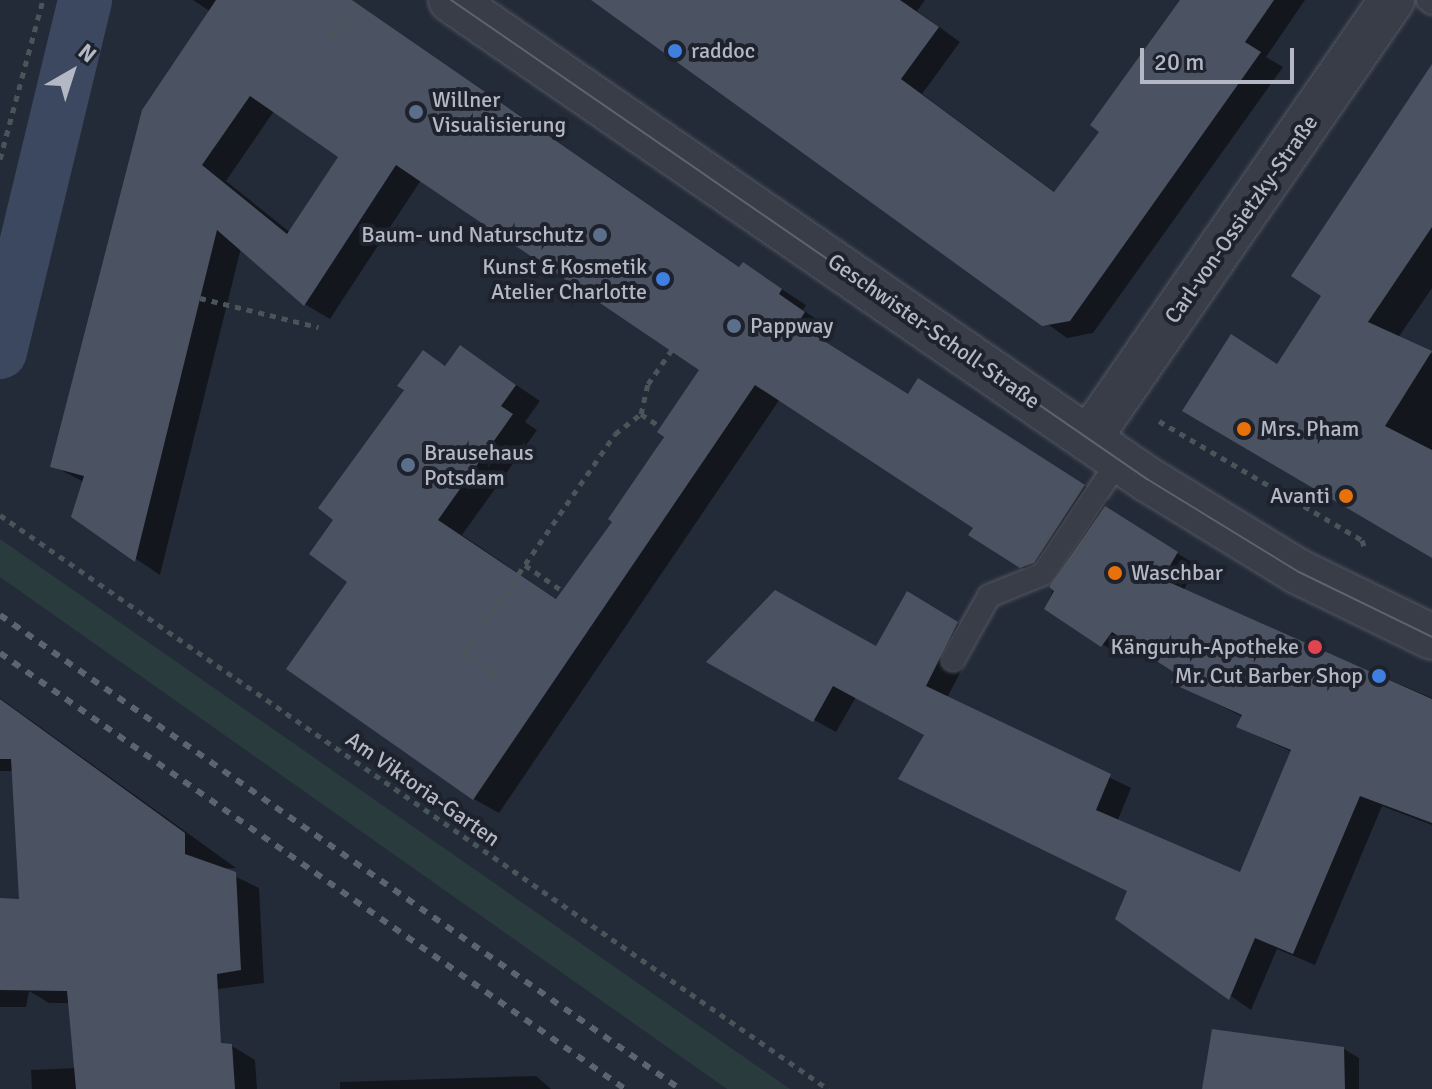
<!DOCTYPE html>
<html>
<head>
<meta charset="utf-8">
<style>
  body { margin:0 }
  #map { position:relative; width:1432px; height:1089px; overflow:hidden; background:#242b38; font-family:Signika,sans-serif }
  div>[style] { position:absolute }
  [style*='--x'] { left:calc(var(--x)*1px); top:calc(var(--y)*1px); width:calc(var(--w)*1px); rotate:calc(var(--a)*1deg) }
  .green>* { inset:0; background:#2a3b3d }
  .shadow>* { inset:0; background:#0007 }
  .canal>* { height:54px; margin:-27px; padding:0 27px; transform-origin:27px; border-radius:27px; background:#3b485f }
  .building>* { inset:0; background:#4b5261 }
  .path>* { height:5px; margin-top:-2.5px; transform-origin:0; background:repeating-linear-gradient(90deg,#48565a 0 6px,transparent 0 12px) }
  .roads { filter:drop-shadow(0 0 2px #535863) drop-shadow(0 0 2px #535863) }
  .service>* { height:22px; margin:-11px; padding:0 11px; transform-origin:11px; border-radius:11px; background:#383d48 }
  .minor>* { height:44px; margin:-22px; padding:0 22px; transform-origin:22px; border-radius:22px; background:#383d48 }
  .tram>* { height:2px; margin:-1px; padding:0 1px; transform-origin:1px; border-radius:1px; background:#5c6371 }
  .rail>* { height:6px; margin-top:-3px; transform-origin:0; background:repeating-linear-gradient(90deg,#5c6371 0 8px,transparent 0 16px) }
  .dots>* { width:22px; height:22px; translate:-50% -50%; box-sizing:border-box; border:4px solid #1d222d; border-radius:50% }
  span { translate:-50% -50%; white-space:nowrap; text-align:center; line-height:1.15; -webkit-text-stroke:8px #1d222d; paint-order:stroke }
  .poi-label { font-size:22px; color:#b3b8c4 }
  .left { translate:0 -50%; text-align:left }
  .right { translate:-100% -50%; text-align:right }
  .street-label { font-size:22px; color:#b3b8c4 }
  .north { position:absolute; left:32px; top:32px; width:80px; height:80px; -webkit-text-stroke:6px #1d222d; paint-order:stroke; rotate:39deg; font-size:22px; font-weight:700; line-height:32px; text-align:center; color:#b3b8c4 }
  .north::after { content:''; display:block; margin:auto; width:28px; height:36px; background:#b3b8c4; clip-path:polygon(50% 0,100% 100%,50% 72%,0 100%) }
  .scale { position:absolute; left:1140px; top:48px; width:154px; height:36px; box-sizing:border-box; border:4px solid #b3b8c4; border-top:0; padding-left:10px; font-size:24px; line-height:28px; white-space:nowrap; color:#b3b8c4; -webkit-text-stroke:6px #1d222d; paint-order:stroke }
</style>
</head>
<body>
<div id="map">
  <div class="green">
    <div style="clip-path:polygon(0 539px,790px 1089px,727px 1089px,0 577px)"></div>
  </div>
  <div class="shadow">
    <div style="clip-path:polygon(evenodd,193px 0,352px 0,741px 268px,743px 264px,806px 305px,803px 310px,829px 328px,821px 340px,909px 396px,944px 395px,1109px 501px,1104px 508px,1198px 566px,1183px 591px,1432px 698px,1432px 825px,1382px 806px,1315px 965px,1277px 949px,1251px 1010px,1118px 918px,1129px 892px,926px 735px,856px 697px,836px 732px,709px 662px,876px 649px,907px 593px,979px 636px,947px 698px,1131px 788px,1117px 822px,1242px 874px,1292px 752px,1238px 727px,1243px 717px,1173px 682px,1178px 672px,1133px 644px,1124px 658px,1046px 608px,1058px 577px,1047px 581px,1021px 567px,975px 527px,780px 399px,499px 813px,474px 799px,350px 581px,336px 519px,423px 353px,447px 367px,461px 348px,540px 401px,525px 422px,537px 430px,462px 535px,558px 600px,615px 522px,702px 369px,421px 180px,330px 319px,306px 305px,241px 248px,160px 575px,74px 517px,84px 482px,53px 466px,211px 12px,193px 0,274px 111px,341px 157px,291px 233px,226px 181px,274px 111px)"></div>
    <div style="clip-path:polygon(596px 0,925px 0,917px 11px,960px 42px,922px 94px,1056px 193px,1101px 132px,1182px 0,1305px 0,1266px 57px,1283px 67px,1093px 333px,1067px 338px)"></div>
    <div style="clip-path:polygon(1432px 72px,1432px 288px,1398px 338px,1432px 354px,1432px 555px,1278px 365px,1324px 296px)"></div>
    <div style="clip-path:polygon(0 698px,236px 868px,220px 869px,259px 888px,264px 983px,211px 990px,141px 1089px,32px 1089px,31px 1070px,76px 1068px,70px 1003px,49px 1003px,29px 991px,26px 1007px,0 1007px,0 900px,21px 908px,14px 771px,0 771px)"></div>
    <div style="clip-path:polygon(232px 1046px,255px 1060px,257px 1089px,196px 1089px)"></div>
    <div style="clip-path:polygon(1344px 1049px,1359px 1058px,1359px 1089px,1205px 1089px)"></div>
    <div style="clip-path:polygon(536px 1076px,551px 1089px,340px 1089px,340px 1082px)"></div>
  </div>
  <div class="canal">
    <div style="--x:0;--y:352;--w:362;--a:-76.4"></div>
  </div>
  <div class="building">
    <div style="clip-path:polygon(evenodd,216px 0,352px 0,739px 267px,743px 262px,782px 289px,779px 294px,805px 312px,797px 324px,908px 394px,918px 378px,1085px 485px,1081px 491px,1034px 563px,1020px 568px,968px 535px,973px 528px,755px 385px,473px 800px,286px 669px,347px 582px,309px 554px,333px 520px,318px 508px,404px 390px,397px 386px,423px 350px,445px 366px,460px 345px,516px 385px,501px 406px,513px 414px,438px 520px,556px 599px,612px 522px,608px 519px,664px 437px,657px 432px,699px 370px,396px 165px,304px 306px,217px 230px,135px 562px,71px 517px,84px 476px,50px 467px,142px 110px,216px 0,250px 96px,338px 157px,287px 234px,202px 165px,250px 96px)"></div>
    <div style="clip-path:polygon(591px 0,900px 0,939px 27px,901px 79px,1054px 192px,1099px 132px,1090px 125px,1180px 0,1274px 0,1245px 42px,1261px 52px,1070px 321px,1042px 326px)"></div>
    <div style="clip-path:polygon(1432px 64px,1432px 227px,1368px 322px,1432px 351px,1385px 426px,1432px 450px,1432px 558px,1182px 411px,1231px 334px,1277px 364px,1321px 296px,1291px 276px)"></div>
    <div style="clip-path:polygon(1105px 506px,1178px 552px,1162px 579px,1432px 699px,1432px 823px,1360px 796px,1293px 954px,1255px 938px,1229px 1000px,1115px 919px,1127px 891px,898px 779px,924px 735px,833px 686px,813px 722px,706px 662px,775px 590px,876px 646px,907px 591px,958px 622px,926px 686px,1111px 774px,1096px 810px,1240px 872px,1291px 750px,1236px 727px,1242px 715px,1171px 683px,1175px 673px,1112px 632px,1101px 647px,1044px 609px,1054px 591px,1049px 587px)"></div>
    <div style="clip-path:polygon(0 699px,185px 833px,185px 854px,236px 872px,241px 970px,217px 974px,221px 1043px,232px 1044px,235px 1089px,76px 1089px,67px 991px,0 990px,0 898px,19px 899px,11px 759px,0 759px)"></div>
    <div style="clip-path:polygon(1212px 1029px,1344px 1047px,1345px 1089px,1202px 1089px)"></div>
  </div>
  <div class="path">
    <div style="--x:332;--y:37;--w:45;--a:-56"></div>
    <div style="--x:0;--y:159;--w:165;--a:-74.9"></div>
    <div style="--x:200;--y:298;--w:122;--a:13.8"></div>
    <div style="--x:641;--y:414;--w:24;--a:33"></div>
    <div style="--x:1159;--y:421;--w:235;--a:30.4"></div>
    <div style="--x:1362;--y:540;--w:10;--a:73"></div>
    <div style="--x:0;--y:515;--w:1008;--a:34.73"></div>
    <div style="--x:525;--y:565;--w:47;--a:34.7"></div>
    <div style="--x:506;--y:681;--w:50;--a:-146.3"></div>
    <div style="--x:464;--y:653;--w:266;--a:-55.4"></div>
    <div style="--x:615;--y:434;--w:33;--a:-38"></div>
    <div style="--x:641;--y:414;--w:31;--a:-77"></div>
    <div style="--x:648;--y:384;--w:44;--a:-55.2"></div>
  </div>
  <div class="roads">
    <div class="service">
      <div style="--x:1428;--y:0;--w:5;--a:37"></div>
      <div style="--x:953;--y:660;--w:73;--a:-60.6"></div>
      <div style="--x:989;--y:596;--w:58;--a:-22.2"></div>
      <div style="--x:1043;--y:574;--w:137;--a:-56.3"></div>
    </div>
    <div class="minor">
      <div style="--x:451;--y:0;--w:845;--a:34.54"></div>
      <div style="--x:1147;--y:479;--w:178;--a:31.5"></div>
      <div style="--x:1299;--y:572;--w:148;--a:26"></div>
      <div style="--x:1089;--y:438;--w:533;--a:-55.33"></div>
    </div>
  </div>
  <div class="tram">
    <div style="--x:451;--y:0;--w:845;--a:34.54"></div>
    <div style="--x:1147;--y:479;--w:178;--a:31.5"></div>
    <div style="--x:1299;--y:572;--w:148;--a:26"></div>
  </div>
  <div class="rail">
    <div style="--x:0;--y:615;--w:829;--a:34.88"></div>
    <div style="--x:0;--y:653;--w:762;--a:34.9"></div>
  </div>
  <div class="dots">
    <div style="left:675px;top:51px;background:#3f7fe0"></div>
    <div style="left:416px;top:112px;background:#5c6f8a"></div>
    <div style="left:600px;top:235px;background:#5c6f8a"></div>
    <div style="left:663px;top:279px;background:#3f7fe0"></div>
    <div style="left:734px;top:326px;background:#5c6f8a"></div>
    <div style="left:1244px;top:429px;background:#e8710a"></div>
    <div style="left:408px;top:465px;background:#5c6f8a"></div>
    <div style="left:1346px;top:496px;background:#e8710a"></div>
    <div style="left:1115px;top:573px;background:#e8710a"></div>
    <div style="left:1315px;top:647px;background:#e0444e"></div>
    <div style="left:1379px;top:676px;background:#3f7fe0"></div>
  </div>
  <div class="poi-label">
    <span class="left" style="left:691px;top:51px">raddoc</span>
    <span class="left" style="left:432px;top:112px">Willner<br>Visualisierung</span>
    <span class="right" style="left:584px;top:235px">Baum- und Naturschutz</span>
    <span class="right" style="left:647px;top:279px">Kunst &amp; Kosmetik<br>Atelier Charlotte</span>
    <span class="left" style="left:750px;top:326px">Pappway</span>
    <span class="left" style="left:1260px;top:429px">Mrs. Pham</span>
    <span class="left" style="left:424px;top:465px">Brausehaus<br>Potsdam</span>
    <span class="right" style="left:1330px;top:496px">Avanti</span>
    <span class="left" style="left:1131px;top:573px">Waschbar</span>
    <span class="right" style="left:1299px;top:647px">Känguruh-Apotheke</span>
    <span class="right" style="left:1363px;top:676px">Mr. Cut Barber Shop</span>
  </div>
  <div class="street-label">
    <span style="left:1241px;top:219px;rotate:-55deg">Carl-von-Ossietzky-Straße</span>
    <span style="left:934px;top:331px;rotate:35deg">Geschwister-Scholl-Straße</span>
    <span style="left:423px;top:789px;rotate:35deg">Am Viktoria-Garten</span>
  </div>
  <div class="north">N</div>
  <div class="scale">20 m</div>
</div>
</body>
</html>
